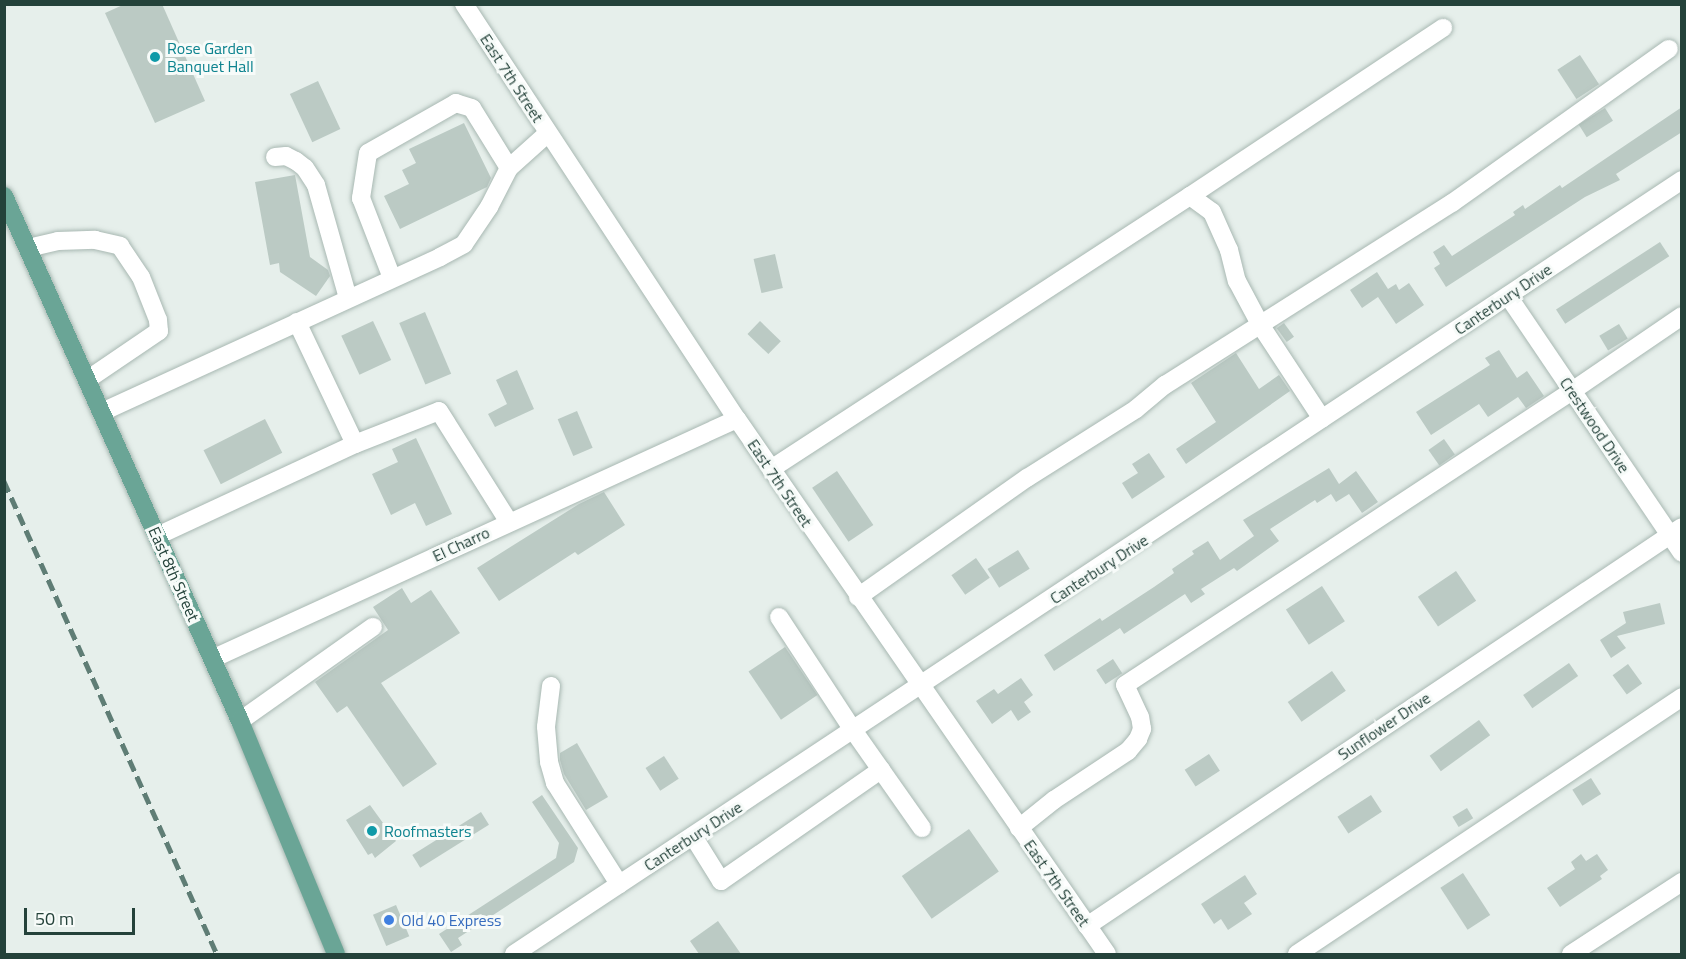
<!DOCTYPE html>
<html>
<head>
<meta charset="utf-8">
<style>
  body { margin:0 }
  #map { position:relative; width:1686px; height:959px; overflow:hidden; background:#e6efeb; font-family:"Titillium Web",sans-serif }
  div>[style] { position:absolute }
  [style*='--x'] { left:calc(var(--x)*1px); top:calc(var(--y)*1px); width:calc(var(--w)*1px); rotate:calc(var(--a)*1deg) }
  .building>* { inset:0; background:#bbcac4; transform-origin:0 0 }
  .roads { filter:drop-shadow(0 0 2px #a8b8b2) drop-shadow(0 0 2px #a8b8b2) }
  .minor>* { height:18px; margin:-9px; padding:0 9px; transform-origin:9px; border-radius:9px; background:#fff }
  .major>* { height:18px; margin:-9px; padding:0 9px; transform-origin:9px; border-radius:9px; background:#6aa596 }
  .rail>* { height:4.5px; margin-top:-2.25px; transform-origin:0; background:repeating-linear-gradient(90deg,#5f7d75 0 12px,transparent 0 18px) }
  .dots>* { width:16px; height:16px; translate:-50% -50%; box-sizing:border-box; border:3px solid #f7fbf9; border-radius:50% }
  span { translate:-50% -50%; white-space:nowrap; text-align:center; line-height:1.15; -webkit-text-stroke:6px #f7fbf9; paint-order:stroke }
  .culture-label { font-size:16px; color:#0d838f }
  .left { translate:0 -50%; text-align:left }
  .street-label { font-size:16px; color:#24423a }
  .shop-label { font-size:16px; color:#366cbe }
  .frame { position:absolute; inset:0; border:6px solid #24423a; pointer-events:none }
  .scale { position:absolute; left:24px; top:908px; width:111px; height:27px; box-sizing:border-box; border:3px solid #24423a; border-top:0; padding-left:8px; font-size:18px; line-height:21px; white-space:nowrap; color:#24423a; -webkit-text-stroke:4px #f7fbf9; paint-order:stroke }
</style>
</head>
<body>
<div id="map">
  <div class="building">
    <div style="clip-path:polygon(125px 4px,162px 4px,205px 101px,155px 123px,105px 13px)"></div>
    <div style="left:1580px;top:55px;width:35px;height:27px;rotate:57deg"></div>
    <div style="left:318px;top:81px;width:53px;height:31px;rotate:65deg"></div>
    <div style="clip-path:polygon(1682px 107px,1682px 132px,1616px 174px,1620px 180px,1585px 197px,1446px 287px,1434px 268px,1440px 264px,1433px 252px,1444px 245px,1452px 256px,1515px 215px,1513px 212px,1523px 205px,1525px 209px,1560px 185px,1562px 188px)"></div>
    <div style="left:1605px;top:108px;width:15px;height:31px;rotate:58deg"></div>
    <div style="clip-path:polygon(464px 123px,491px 178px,487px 187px,400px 229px,384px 196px,409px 184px,402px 170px,416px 163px,409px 149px)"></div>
    <div style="clip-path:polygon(295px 175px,310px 257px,328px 270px,330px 276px,316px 296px,280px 272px,279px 263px,270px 265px,255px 182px)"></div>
    <div style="left:1660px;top:242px;width:17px;height:124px;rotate:57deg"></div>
    <div style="left:775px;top:254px;width:35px;height:22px;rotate:77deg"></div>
    <div style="clip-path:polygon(1377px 272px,1388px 289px,1396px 284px,1399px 290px,1409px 283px,1424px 305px,1396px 324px,1378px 297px,1362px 308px,1350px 290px)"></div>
    <div style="left:425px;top:312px;width:67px;height:28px;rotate:67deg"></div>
    <div style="left:373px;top:321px;width:43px;height:35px;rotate:65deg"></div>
    <div style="left:760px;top:321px;width:29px;height:18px;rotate:44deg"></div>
    <div style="left:1284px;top:323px;width:17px;height:9px;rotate:54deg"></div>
    <div style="left:1619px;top:324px;width:17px;height:23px;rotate:59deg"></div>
    <div style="clip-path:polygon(1499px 350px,1517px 378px,1527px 371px,1544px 396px,1526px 408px,1518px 397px,1488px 417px,1479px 404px,1431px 435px,1416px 412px,1490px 365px,1485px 358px)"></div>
    <div style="clip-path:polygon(1236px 353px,1259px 389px,1279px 375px,1290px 391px,1186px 464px,1176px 449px,1216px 422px,1191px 383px)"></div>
    <div style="clip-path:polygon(517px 370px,534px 409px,495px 427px,488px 414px,507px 404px,496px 380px)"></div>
    <div style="left:577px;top:411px;width:40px;height:21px;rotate:67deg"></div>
    <div style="left:265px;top:419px;width:38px;height:69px;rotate:63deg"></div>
    <div style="clip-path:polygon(416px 438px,452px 514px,426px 526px,415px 503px,391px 515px,372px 474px,398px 462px,392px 449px)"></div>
    <div style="left:1444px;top:439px;width:19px;height:19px;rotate:55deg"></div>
    <div style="clip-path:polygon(1149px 453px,1165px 477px,1132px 499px,1122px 483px,1138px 473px,1132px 464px)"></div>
    <div style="clip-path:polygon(1329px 468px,1339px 484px,1356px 471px,1378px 502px,1362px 513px,1349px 494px,1336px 502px,1331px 494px,1317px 503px,1315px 500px,1270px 529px,1279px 541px,1237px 571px,1234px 568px,1201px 589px,1205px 594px,1191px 603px,1185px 594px,1124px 634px,1120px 628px,1054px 671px,1044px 655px,1100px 618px,1102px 621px,1154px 587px,1174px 573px,1172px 569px,1194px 554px,1192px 551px,1208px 541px,1220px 560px,1254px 536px,1243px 520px)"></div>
    <div style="left:837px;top:471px;width:65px;height:30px;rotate:56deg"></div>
    <div style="clip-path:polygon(604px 492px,625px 525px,578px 555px,575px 552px,499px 601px,477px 568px,579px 504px)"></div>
    <div style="left:1018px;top:550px;width:22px;height:36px;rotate:58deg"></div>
    <div style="left:976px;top:558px;width:24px;height:30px;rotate:55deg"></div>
    <div style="left:1456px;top:571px;width:36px;height:46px;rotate:56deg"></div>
    <div style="left:1322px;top:586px;width:42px;height:43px;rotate:57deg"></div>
    <div style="clip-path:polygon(402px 588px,411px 603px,431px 590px,460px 633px,381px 683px,437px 764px,403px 787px,347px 706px,337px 713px,315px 682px,388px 630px,373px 607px)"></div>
    <div style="clip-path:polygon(1660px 603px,1665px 624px,1617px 636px,1626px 648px,1611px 658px,1600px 640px,1626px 623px,1623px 612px)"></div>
    <div style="left:785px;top:647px;width:58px;height:44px;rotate:56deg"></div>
    <div style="left:1113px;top:659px;width:17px;height:20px;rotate:57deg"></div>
    <div style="left:1569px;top:663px;width:16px;height:56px;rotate:55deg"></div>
    <div style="left:1628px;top:664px;width:24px;height:19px;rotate:54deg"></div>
    <div style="left:1332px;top:671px;width:24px;height:54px;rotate:55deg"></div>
    <div style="clip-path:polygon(1021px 678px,1033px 695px,1024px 702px,1031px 712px,1018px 721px,1011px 710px,992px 724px,976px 701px,994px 689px,998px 694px)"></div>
    <div style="left:1479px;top:720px;width:19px;height:61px;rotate:54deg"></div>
    <div style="clip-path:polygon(577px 743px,608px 797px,586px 810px,564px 774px,560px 760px,560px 753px)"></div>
    <div style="left:1209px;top:754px;width:20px;height:29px;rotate:57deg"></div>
    <div style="left:664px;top:756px;width:27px;height:22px;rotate:57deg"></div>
    <div style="left:1591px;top:778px;width:19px;height:22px;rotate:58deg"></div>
    <div style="clip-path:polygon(542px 795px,578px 848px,574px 862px,458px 938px,462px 945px,451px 952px,439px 934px,556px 858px,559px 843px,532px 802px)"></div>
    <div style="left:1371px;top:795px;width:20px;height:40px;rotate:57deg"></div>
    <div style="clip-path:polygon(370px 805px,396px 841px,375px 858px,372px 853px,368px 855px,346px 820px)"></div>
    <div style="left:1467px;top:808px;width:12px;height:17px;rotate:59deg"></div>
    <div style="left:481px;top:812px;width:15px;height:81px;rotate:58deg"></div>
    <div style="left:969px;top:829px;width:52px;height:82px;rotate:55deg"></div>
    <div style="clip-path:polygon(1581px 854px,1586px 861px,1597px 854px,1608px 870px,1600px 876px,1602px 879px,1560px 907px,1547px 888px,1575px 869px,1571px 862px)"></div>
    <div style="left:1463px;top:873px;width:50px;height:27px;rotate:57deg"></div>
    <div style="clip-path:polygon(1245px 875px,1257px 894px,1244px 903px,1252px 914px,1228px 930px,1221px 919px,1214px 924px,1201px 904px)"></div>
    <div style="left:396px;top:905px;width:34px;height:25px;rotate:67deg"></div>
    <div style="clip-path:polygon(718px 921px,741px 954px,699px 954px,690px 941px)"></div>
  </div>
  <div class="roads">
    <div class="minor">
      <div style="--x:464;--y:4;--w:497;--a:56.7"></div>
      <div style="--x:737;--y:419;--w:650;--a:55.33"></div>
      <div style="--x:275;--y:157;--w:11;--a:-5"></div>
      <div style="--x:286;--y:156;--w:11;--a:27"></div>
      <div style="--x:296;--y:161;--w:11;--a:38"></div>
      <div style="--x:305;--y:168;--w:20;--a:57"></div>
      <div style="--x:316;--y:185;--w:117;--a:74.2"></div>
      <div style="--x:509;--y:168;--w:52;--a:-41.9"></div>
      <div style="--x:1190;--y:196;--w:304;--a:-33.6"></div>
      <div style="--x:28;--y:248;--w:31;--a:-13"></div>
      <div style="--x:58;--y:241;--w:37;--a:-2"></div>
      <div style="--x:95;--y:240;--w:26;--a:13"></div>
      <div style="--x:120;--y:246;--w:37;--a:56"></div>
      <div style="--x:141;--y:277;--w:46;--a:68.4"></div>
      <div style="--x:158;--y:320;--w:11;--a:85"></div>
      <div style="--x:159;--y:331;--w:87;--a:145.8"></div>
      <div style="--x:1508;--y:296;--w:310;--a:55.9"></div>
      <div style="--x:297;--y:322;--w:135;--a:64.6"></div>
      <div style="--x:102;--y:412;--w:372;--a:-24.6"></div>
      <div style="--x:440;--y:257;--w:27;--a:-28"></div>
      <div style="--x:464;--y:244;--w:45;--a:-56"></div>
      <div style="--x:489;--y:207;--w:44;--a:-62.9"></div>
      <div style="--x:509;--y:168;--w:70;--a:-121.7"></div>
      <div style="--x:472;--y:108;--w:17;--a:-163"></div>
      <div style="--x:456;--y:103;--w:101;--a:150.4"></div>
      <div style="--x:368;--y:153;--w:46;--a:98.8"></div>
      <div style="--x:361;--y:198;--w:86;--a:68.8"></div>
      <div style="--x:771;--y:469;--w:500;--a:-33.09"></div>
      <div style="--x:1190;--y:196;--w:27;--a:36"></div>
      <div style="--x:1212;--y:212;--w:42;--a:65.9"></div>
      <div style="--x:1229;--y:250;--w:32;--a:76"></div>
      <div style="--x:1237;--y:281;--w:51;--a:61.9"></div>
      <div style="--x:1261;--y:326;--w:111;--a:56.7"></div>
      <div style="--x:157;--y:536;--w:218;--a:-24.9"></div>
      <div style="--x:355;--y:444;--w:90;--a:-21.4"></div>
      <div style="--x:439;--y:411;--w:131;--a:57.8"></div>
      <div style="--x:858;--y:597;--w:207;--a:-35.2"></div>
      <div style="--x:1027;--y:478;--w:129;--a:-32.3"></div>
      <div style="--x:1136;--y:409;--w:38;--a:-40"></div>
      <div style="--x:1165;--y:385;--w:340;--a:-32.4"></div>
      <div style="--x:1452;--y:203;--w:266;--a:-35.4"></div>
      <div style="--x:779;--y:617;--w:135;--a:56.8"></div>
      <div style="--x:853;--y:730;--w:120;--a:54.9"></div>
      <div style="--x:212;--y:659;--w:577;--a:-24.57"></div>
      <div style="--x:551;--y:686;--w:41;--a:97"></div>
      <div style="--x:546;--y:727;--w:35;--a:85"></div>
      <div style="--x:549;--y:762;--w:22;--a:74"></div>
      <div style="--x:555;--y:783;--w:120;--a:57.6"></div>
      <div style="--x:240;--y:721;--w:163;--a:-35.3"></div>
      <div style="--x:1019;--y:828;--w:45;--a:-38.7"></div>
      <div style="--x:1054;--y:800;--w:89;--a:-33.5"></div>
      <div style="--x:1128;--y:751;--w:16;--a:-50"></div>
      <div style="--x:1138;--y:739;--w:11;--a:-68"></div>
      <div style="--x:1142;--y:729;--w:12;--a:-99"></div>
      <div style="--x:1140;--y:717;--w:35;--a:-115"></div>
      <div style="--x:1125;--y:685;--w:535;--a:-33.33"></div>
      <div style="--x:1572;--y:391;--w:133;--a:-34.3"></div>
      <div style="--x:693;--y:836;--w:53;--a:58.1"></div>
      <div style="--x:721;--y:881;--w:195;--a:-34.8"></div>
      <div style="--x:1087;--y:926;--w:716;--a:-33.85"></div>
      <div style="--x:514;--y:954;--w:1401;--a:-33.53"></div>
      <div style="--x:1297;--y:954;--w:463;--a:-33.7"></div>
      <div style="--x:1571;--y:954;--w:132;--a:-33"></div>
    </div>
    <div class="major">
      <div style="--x:4;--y:196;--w:576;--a:65.79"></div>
      <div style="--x:240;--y:721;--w:252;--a:67.6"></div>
    </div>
  </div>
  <div class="rail">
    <div style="--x:4;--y:481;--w:519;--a:65.76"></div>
  </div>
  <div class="dots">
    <div style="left:155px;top:57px;background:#0f9aa8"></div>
    <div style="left:372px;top:831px;background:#0f9aa8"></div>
    <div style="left:389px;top:920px;background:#3f7fe0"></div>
  </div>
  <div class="culture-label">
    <span class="left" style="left:167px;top:57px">Rose Garden<br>Banquet Hall</span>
    <span class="left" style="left:384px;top:831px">Roofmasters</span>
  </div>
  <div class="street-label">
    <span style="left:512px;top:78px;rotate:57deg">East 7th Street</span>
    <span style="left:1503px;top:299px;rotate:-34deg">Canterbury Drive</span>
    <span style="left:1595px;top:425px;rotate:56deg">Crestwood Drive</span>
    <span style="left:780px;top:483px;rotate:56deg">East 7th Street</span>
    <span style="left:461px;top:544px;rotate:-25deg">El Charro</span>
    <span style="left:1099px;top:569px;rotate:-33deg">Canterbury Drive</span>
    <span style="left:174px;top:574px;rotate:66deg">East 8th Street</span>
    <span style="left:1384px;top:726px;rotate:-34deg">Sunflower Drive</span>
    <span style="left:693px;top:836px;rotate:-33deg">Canterbury Drive</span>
    <span style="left:1057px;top:883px;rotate:55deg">East 7th Street</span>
  </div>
  <div class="shop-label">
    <span class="left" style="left:401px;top:920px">Old 40 Express</span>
  </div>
  <div class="frame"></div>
  <div class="scale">50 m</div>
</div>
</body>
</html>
